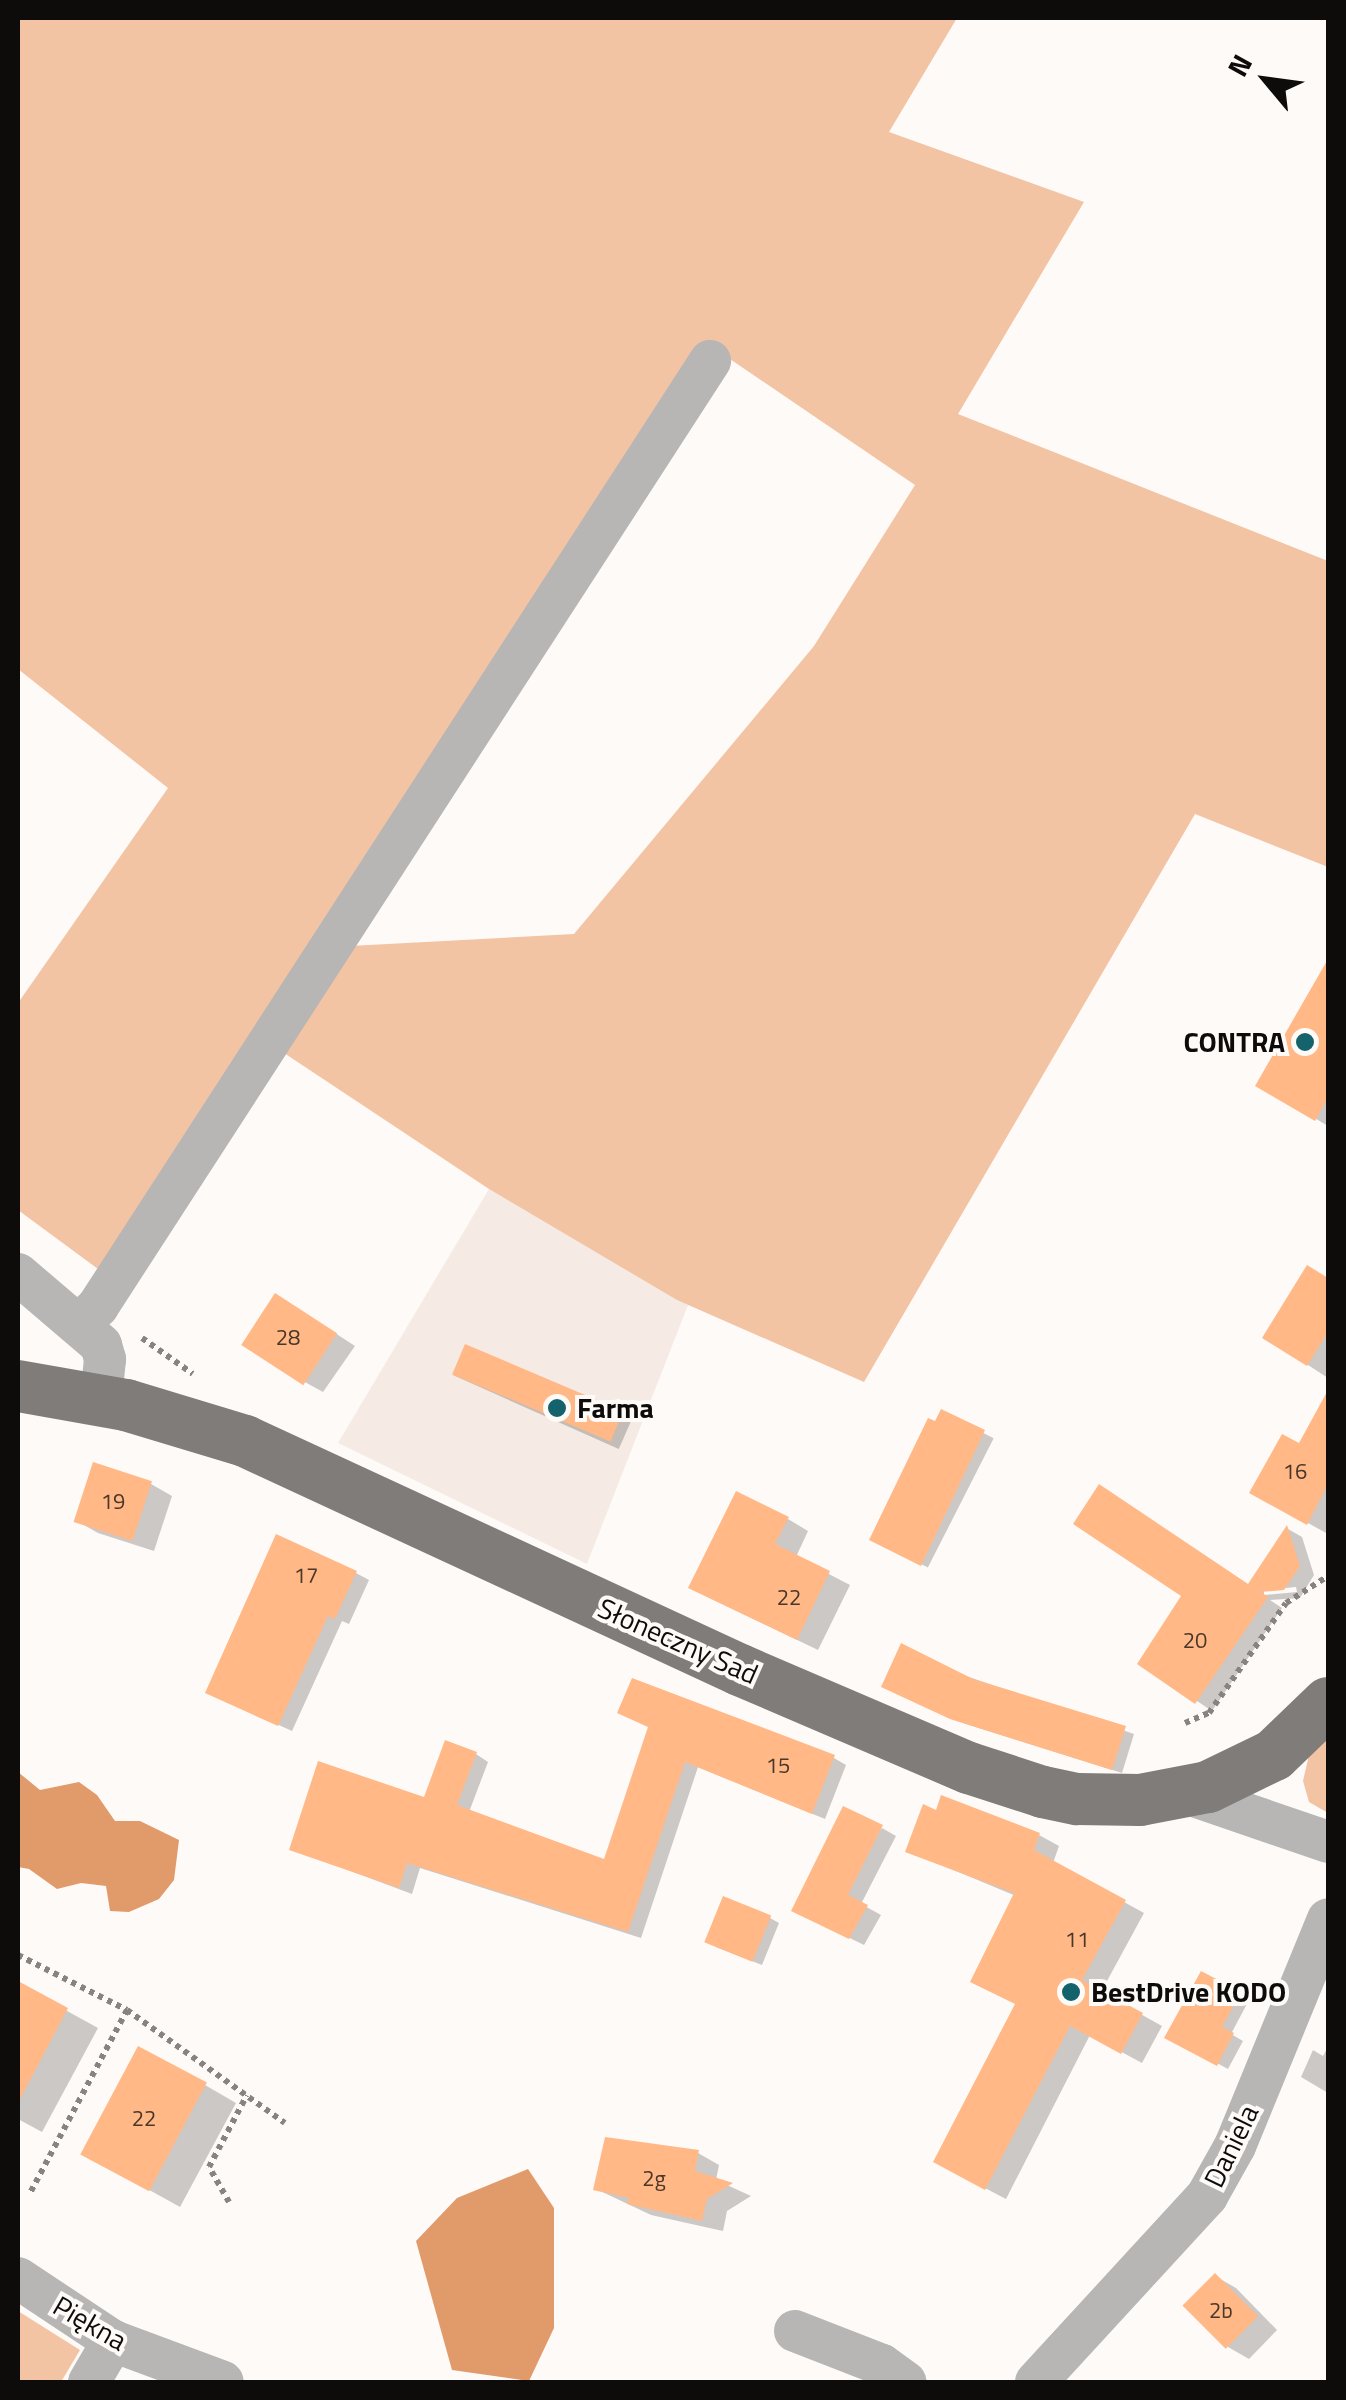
<!DOCTYPE html>
<html>
<head>
<meta charset="utf-8">
<style>
  body { margin:0 }
  #map { position:relative; width:1346px; height:2400px; overflow:hidden; background:#fefaf7; font-family:"Titillium Web",sans-serif }
  div>[style] { position:absolute }
  [style*='--x'] { left:calc(var(--x)*1px); top:calc(var(--y)*1px); width:calc(var(--w)*1px); rotate:calc(var(--a)*1deg) }
  .built>* { inset:0; background:#f6ebe4 }
  .green>* { inset:0; background:#f3c4a4 }
  .water>* { inset:0; background:#e19b6b }
  .shadow>* { inset:0; background:#0003; transform-origin:0 0 }
  .building>* { inset:0; background:#ffb886; transform-origin:0 0 }
  .path>* { height:6px; margin-top:-3px; transform-origin:0; background:repeating-linear-gradient(90deg,#868381 0 5px,transparent 0 10px) }
  .minor>* { height:42px; margin:-21px; padding:0 21px; transform-origin:21px; border-radius:21px; background:#b7b6b5 }
  .major>* { height:52px; margin:-26px; padding:0 26px; transform-origin:26px; border-radius:26px; background:#7f7c7a }
  .dots>* { width:28px; height:28px; translate:-50% -50%; box-sizing:border-box; border:5px solid #fefaf7; border-radius:50% }
  span { translate:-50% -50%; white-space:nowrap; text-align:center; line-height:1.15; -webkit-text-stroke:8px #fefaf7; paint-order:stroke }
  .number-label { font-size:22px; color:#4a372a }
  .number-label span { -webkit-text-stroke-width:0 }
  .poi-label { font-size:28px; color:#0d0c0b; font-weight:700 }
  .right { translate:-100% -50%; text-align:right }
  .left { translate:0 -50%; text-align:left }
  .street-label { font-size:28px; color:#0d0c0b }
  .frame { position:absolute; inset:0; border:20px solid #0d0c0b; pointer-events:none }
  .north { position:absolute; left:1216px; top:30px; width:100px; height:100px; -webkit-text-stroke:8px #fefaf7; paint-order:stroke; rotate:299deg; font-size:28px; font-weight:700; line-height:40px; text-align:center; color:#0d0c0b }
  .north::after { content:''; display:block; margin:auto; width:35px; height:45px; background:#0d0c0b; clip-path:polygon(50% 0,100% 100%,50% 72%,0 100%) }
</style>
</head>
<body>
<div id="map">
  <div class="built">
    <div style="clip-path:polygon(489px 1189px,688px 1305px,587px 1564px,338px 1443px)"></div>
  </div>
  <div class="green">
    <div style="clip-path:polygon(18px 18px,957px 18px,889px 132px,1084px 202px,958px 414px,1328px 561px,1328px 867px,1195px 814px,864px 1382px,677px 1300px,489px 1189px,278px 1049px,350px 946px,574px 934px,814px 646px,915px 485px,708px 344px,98px 1269px,18px 1210px,18px 1003px,168px 788px,18px 669px)"></div>
    <div style="clip-path:polygon(1328px 1737px,1328px 1813px,1309px 1802px,1303px 1781px,1309px 1755px)"></div>
    <div style="clip-path:polygon(18px 2311px,80px 2350px,61px 2382px,18px 2382px)"></div>
  </div>
  <div class="water">
    <div style="clip-path:polygon(18px 1772px,40px 1790px,79px 1782px,97px 1795px,115px 1821px,140px 1821px,179px 1840px,174px 1880px,159px 1899px,129px 1912px,110px 1911px,106px 1886px,81px 1883px,57px 1889px,29px 1869px,18px 1867px)"></div>
    <div style="clip-path:polygon(528px 2169px,554px 2208px,554px 2328px,529px 2381px,452px 2370px,416px 2241px,457px 2198px)"></div>
  </div>
  <div class="shadow">
    <div style="clip-path:polygon(1314px 989px,1328px 998px,1328px 1126px,1259px 1085px)"></div>
    <div style="clip-path:polygon(1308px 1268px,1328px 1281px,1328px 1378px,1265px 1337px)"></div>
    <div style="clip-path:polygon(295px 1307px,355px 1346px,323px 1392px,303px 1381px)"></div>
    <div style="left:466px;top:1347px;width:181px;height:31px;rotate:24deg"></div>
    <div style="left:942px;top:1412px;width:58px;height:145px;rotate:27deg"></div>
    <div style="clip-path:polygon(1283px 1437px,1328px 1462px,1328px 1534px,1253px 1493px)"></div>
    <div style="clip-path:polygon(95px 1466px,151px 1484px,172px 1496px,154px 1551px,98px 1533px,77px 1521px)"></div>
    <div style="clip-path:polygon(788px 1519px,808px 1531px,796px 1557px,850px 1585px,818px 1650px,712px 1599px)"></div>
    <div style="clip-path:polygon(evenodd,1288px 1529px,1302px 1537px,1314px 1575px,1300px 1598px,1270px 1600px,1282px 1608px,1212px 1711px,1140px 1663px,1250px 1587px,1288px 1529px,1296px 1587px,1297px 1592px,1264px 1595px,1264px 1590px,1296px 1587px)"></div>
    <div style="clip-path:polygon(356px 1573px,369px 1580px,349px 1624px,342px 1621px,292px 1731px,222px 1699px)"></div>
    <div style="clip-path:polygon(946px 1669px,1134px 1734px,1122px 1773px,963px 1723px,894px 1691px)"></div>
    <div style="clip-path:polygon(651px 1727px,834px 1758px,846px 1765px,825px 1819px,698px 1767px,641px 1938px,420px 1868px,412px 1894px,292px 1849px,426px 1800px,476px 1754px,488px 1762px,469px 1812px,606px 1862px)"></div>
    <div style="clip-path:polygon(938px 1814px,1039px 1835px,1059px 1846px,1053px 1863px,1144px 1913px,1101px 1992px,1162px 2026px,1142px 2063px,1090px 2035px,1006px 2199px,956px 2173px,1018px 2005px,1016px 1896px,908px 1851px)"></div>
    <div style="clip-path:polygon(882px 1828px,896px 1836px,861px 1904px,881px 1915px,864px 1945px,809px 1918px)"></div>
    <div style="clip-path:polygon(770px 1918px,779px 1923px,762px 1965px,716px 1947px)"></div>
    <div style="clip-path:polygon(1202px 1974px,1249px 2000px,1231px 2034px,1243px 2041px,1228px 2069px,1168px 2037px)"></div>
    <div style="clip-path:polygon(18px 1984px,98px 2028px,42px 2132px,18px 2119px)"></div>
    <div style="clip-path:polygon(1328px 2047px,1328px 2093px,1301px 2077px,1313px 2050px,1323px 2056px)"></div>
    <div style="clip-path:polygon(205px 2085px,236px 2103px,180px 2207px,115px 2171px)"></div>
    <div style="clip-path:polygon(698px 2153px,719px 2165px,716px 2180px,751px 2196px,727px 2211px,723px 2231px,651px 2215px,596px 2189px)"></div>
    <div style="clip-path:polygon(1215px 2276px,1236px 2288px,1277px 2330px,1249px 2359px,1228px 2347px)"></div>
  </div>
  <div class="building">
    <div style="clip-path:polygon(1328px 959px,1328px 1097px,1315px 1121px,1255px 1086px)"></div>
    <div style="clip-path:polygon(1307px 1265px,1328px 1278px,1328px 1332px,1307px 1366px,1262px 1338px)"></div>
    <div style="left:275px;top:1293px;width:74px;height:62px;rotate:33deg"></div>
    <div style="left:465px;top:1344px;width:172px;height:33px;rotate:23deg"></div>
    <div style="clip-path:polygon(1328px 1390px,1328px 1484px,1307px 1525px,1249px 1493px,1282px 1434px,1299px 1443px)"></div>
    <div style="clip-path:polygon(941px 1409px,985px 1430px,921px 1566px,869px 1540px,928px 1418px,935px 1421px)"></div>
    <div style="left:93px;top:1462px;width:62px;height:63px;rotate:18deg"></div>
    <div style="clip-path:polygon(1099px 1484px,1248px 1584px,1287px 1525px,1300px 1566px,1284px 1590px,1261px 1592px,1268px 1597px,1195px 1704px,1137px 1664px,1181px 1596px,1073px 1524px)"></div>
    <div style="clip-path:polygon(736px 1491px,789px 1517px,775px 1544px,830px 1571px,797px 1640px,688px 1588px)"></div>
    <div style="clip-path:polygon(276px 1534px,357px 1571px,335px 1619px,328px 1616px,278px 1726px,205px 1693px)"></div>
    <div style="clip-path:polygon(901px 1643px,973px 1679px,1126px 1726px,1112px 1770px,950px 1719px,881px 1687px)"></div>
    <div style="clip-path:polygon(632px 1678px,835px 1755px,812px 1814px,685px 1762px,628px 1932px,407px 1863px,399px 1888px,289px 1850px,318px 1761px,424px 1797px,445px 1740px,477px 1752px,457px 1805px,604px 1859px,648px 1727px,617px 1713px)"></div>
    <div style="clip-path:polygon(941px 1795px,1040px 1833px,1034px 1850px,1126px 1900px,1082px 1980px,1143px 2013px,1121px 2054px,1070px 2026px,985px 2190px,933px 2162px,1015px 2004px,970px 1982px,1014px 1893px,905px 1852px,923px 1804px,936px 1810px)"></div>
    <div style="clip-path:polygon(843px 1806px,883px 1825px,848px 1895px,868px 1905px,849px 1939px,791px 1911px)"></div>
    <div style="left:723px;top:1896px;width:52px;height:50px;rotate:22deg"></div>
    <div style="clip-path:polygon(1201px 1971px,1241px 1992px,1222px 2027px,1234px 2033px,1217px 2066px,1164px 2038px)"></div>
    <div style="clip-path:polygon(18px 1981px,68px 2008px,18px 2103px)"></div>
    <div style="left:138px;top:2046px;width:78px;height:123px;rotate:28deg"></div>
    <div style="clip-path:polygon(605px 2137px,699px 2150px,695px 2171px,733px 2183px,707px 2199px,702px 2221px,627px 2204px,629px 2198px,593px 2190px)"></div>
    <div style="left:1215px;top:2273px;width:61px;height:46px;rotate:45deg"></div>
  </div>
  <div class="path">
    <div style="--x:142;--y:1338;--w:62;--a:35.2"></div>
    <div style="--x:1185;--y:1723;--w:26;--a:-23"></div>
    <div style="--x:1209;--y:1713;--w:134;--a:-55"></div>
    <div style="--x:1286;--y:1603;--w:50;--a:-32.7"></div>
    <div style="--x:18;--y:1955;--w:122;--a:26.8"></div>
    <div style="--x:127;--y:2010;--w:209;--a:117.9"></div>
    <div style="--x:127;--y:2010;--w:194;--a:35.6"></div>
    <div style="--x:229;--y:2202;--w:40;--a:-119.7"></div>
    <div style="--x:209;--y:2167;--w:81;--a:-62.2"></div>
  </div>
  <div class="minor">
    <div style="--x:18;--y:1274;--w:109;--a:40.5"></div>
    <div style="--x:101;--y:1345;--w:15;--a:74"></div>
    <div style="--x:105;--y:1359;--w:40;--a:95.7"></div>
    <div style="--x:79;--y:1324;--w:26;--a:-43"></div>
    <div style="--x:98;--y:1306;--w:1126;--a:-57.07"></div>
    <div style="--x:1185;--y:1793;--w:151;--a:18.9"></div>
    <div style="--x:18;--y:2278;--w:114;--a:33.6"></div>
    <div style="--x:113;--y:2341;--w:117;--a:20.4"></div>
    <div style="--x:795;--y:2331;--w:93;--a:21.3"></div>
    <div style="--x:882;--y:2365;--w:29;--a:36"></div>
    <div style="--x:89;--y:2382;--w:48;--a:-59.7"></div>
    <div style="--x:1036;--y:2382;--w:253;--a:-47.4"></div>
    <div style="--x:1207;--y:2196;--w:57;--a:-60.8"></div>
    <div style="--x:1235;--y:2146;--w:245;--a:-67.7"></div>
  </div>
  <div class="major">
    <div style="--x:18;--y:1386;--w:110;--a:10"></div>
    <div style="--x:126;--y:1405;--w:124;--a:16.8"></div>
    <div style="--x:245;--y:1441;--w:545;--a:24.83"></div>
    <div style="--x:740;--y:1670;--w:249;--a:23.2"></div>
    <div style="--x:969;--y:1768;--w:78;--a:18"></div>
    <div style="--x:1043;--y:1792;--w:35;--a:12"></div>
    <div style="--x:1077;--y:1799;--w:63;--a:0.9"></div>
    <div style="--x:1140;--y:1800;--w:69;--a:-10.8"></div>
    <div style="--x:1208;--y:1787;--w:73;--a:-25.9"></div>
    <div style="--x:1274;--y:1755;--w:75;--a:-43.9"></div>
  </div>
  <div class="dots">
    <div style="left:1305px;top:1042px;background:#14626b"></div>
    <div style="left:557px;top:1408px;background:#14626b"></div>
    <div style="left:1071px;top:1992px;background:#14626b"></div>
  </div>
  <div class="number-label">
    <span style="left:288px;top:1338px">28</span>
    <span style="left:1295px;top:1472px">16</span>
    <span style="left:113px;top:1502px">19</span>
    <span style="left:306px;top:1576px">17</span>
    <span style="left:789px;top:1598px">22</span>
    <span style="left:1195px;top:1641px">20</span>
    <span style="left:778px;top:1766px">15</span>
    <span style="left:1077px;top:1940px">11</span>
    <span style="left:144px;top:2119px">22</span>
    <span style="left:654px;top:2179px">2g</span>
    <span style="left:1221px;top:2311px">2b</span>
  </div>
  <div class="poi-label">
    <span class="right" style="left:1285px;top:1042px">CONTRA</span>
    <span class="left" style="left:577px;top:1408px">Farma</span>
    <span class="left" style="left:1091px;top:1992px">BestDrive KODO</span>
  </div>
  <div class="street-label">
    <span style="left:678px;top:1641px;rotate:24deg">Słoneczny Sad</span>
    <span style="left:1231px;top:2146px;rotate:-64deg">Daniela</span>
    <span style="left:90px;top:2323px;rotate:30deg">Piękna</span>
  </div>
  <div class="frame"></div>
  <div class="north">N</div>
</div>
</body>
</html>
